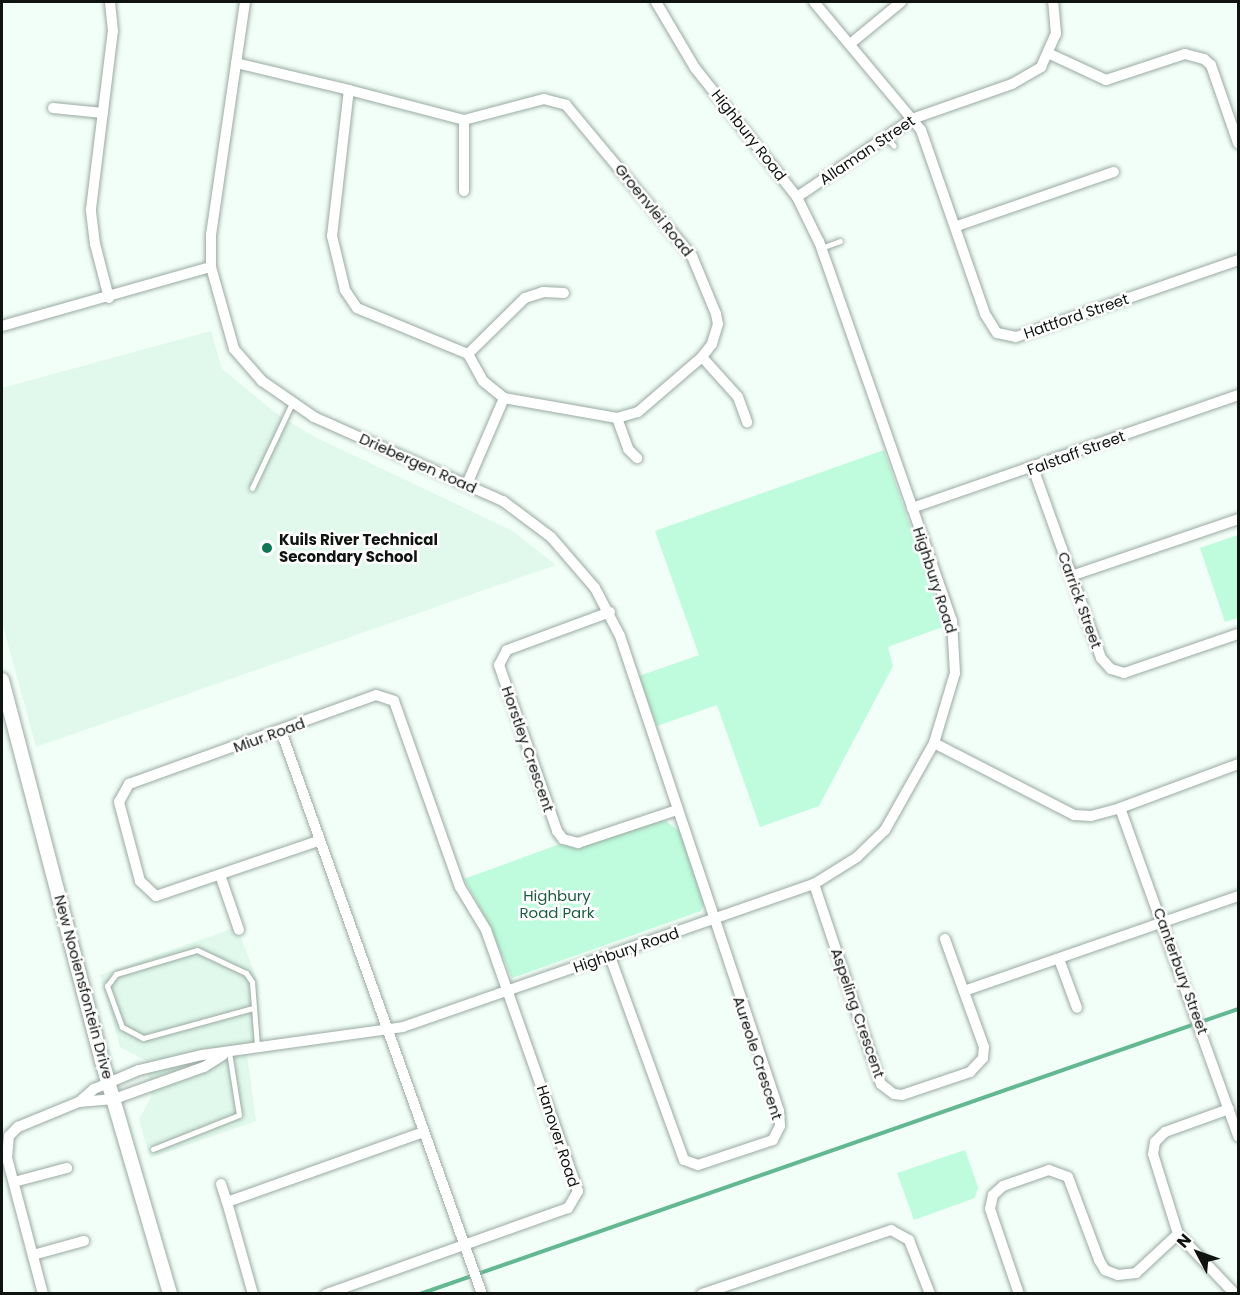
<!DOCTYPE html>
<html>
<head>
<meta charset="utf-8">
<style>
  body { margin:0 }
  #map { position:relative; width:1240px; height:1295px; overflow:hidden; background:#f2fff8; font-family:Poppins,sans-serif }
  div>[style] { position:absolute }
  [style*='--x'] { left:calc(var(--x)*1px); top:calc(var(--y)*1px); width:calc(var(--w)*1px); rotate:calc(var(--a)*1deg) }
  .built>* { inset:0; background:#e0f9ec }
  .green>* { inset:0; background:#befcdd }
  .stream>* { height:4px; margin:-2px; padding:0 2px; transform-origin:2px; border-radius:2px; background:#62b891 }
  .roads { filter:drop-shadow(0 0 2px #9aaaa2) drop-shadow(0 0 2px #9aaaa2) }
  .service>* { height:5px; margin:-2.5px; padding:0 2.5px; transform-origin:2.5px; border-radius:2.5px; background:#fff }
  .minor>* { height:10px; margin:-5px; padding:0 5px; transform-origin:5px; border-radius:5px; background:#fff }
  .tertiary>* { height:14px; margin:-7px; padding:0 7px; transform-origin:7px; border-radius:7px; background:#fff }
  .dots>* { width:16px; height:16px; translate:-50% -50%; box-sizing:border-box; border:3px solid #fff; border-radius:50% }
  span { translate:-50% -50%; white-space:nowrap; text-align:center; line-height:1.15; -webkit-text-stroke:5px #fff; paint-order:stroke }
  .street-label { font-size:15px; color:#0f1411 }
  .poi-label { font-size:15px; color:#0f1411; font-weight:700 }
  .left { translate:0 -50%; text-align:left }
  .park-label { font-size:15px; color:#1c5e43 }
  .frame { position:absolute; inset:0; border:3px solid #0f1411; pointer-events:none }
  .north { position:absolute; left:1168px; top:1223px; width:60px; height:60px; -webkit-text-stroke:4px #fff; paint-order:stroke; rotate:311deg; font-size:16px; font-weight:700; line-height:24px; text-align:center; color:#0f1411 }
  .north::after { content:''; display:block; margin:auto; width:21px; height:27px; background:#0f1411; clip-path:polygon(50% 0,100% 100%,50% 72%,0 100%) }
</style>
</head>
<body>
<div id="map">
  <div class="built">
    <div style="clip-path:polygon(211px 331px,222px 369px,281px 417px,317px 438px,511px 530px,556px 565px,36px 747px,2px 622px,2px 388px)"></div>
    <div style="clip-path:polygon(237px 927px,257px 980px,261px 1044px,246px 1047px,256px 1121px,150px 1158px,139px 1119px,152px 1096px,145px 1060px,120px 1047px,100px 975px)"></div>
  </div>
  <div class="green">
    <div style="clip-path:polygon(884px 450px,945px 626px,888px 647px,893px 666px,819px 806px,760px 827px,717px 705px,657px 726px,639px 676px,699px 655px,655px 531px)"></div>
    <div style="clip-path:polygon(1238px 535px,1238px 618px,1225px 622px,1200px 548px)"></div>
    <div style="clip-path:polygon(664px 820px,680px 831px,704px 903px,701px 911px,512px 978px,487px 920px,464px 879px,560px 844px,579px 847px)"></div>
    <div style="clip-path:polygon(965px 1150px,978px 1187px,975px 1198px,914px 1220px,897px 1173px)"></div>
  </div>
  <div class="stream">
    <div style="--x:420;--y:1294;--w:866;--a:-19.21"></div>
  </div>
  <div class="roads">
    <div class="service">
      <div style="--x:885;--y:136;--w:13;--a:48"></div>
      <div style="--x:821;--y:248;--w:20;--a:-20"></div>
      <div style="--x:252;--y:488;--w:94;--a:-64.8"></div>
      <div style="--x:253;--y:1008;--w:114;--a:164.7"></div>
      <div style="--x:143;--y:1038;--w:24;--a:-152"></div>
      <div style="--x:122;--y:1027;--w:44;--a:-110.1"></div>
      <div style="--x:107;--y:986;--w:15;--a:-53"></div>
      <div style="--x:116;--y:974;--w:84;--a:-16.5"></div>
      <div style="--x:197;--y:950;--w:54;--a:25.1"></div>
      <div style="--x:246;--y:973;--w:11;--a:56"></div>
      <div style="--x:252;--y:982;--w:64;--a:85.5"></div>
      <div style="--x:153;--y:1149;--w:92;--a:-21.6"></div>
      <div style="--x:239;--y:1115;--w:64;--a:-99"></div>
    </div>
    <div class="minor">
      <div style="--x:245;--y:2;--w:234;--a:98.3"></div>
      <div style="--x:211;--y:234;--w:33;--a:90"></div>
      <div style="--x:211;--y:267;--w:85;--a:74.3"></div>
      <div style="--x:234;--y:349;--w:43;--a:48.8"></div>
      <div style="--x:262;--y:381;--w:63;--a:34.7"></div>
      <div style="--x:314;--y:417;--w:207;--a:24"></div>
      <div style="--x:503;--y:501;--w:60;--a:36.9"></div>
      <div style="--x:551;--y:537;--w:67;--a:49.2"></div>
      <div style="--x:595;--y:588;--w:54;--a:62.5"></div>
      <div style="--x:620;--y:636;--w:501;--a:71.49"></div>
      <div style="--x:779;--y:1111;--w:15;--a:86"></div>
      <div style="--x:780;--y:1126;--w:16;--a:117"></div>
      <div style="--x:773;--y:1140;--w:79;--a:161.6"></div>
      <div style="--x:698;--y:1165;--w:15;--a:-160"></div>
      <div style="--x:684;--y:1160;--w:216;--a:-110"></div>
      <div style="--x:814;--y:2;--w:167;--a:50.1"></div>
      <div style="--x:921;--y:130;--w:195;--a:70.8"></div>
      <div style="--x:985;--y:314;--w:22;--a:58"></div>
      <div style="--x:997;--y:333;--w:19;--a:12"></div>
      <div style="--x:1016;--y:337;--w:235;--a:-19.1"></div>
      <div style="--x:850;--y:44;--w:66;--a:-39.5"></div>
      <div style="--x:1050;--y:54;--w:62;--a:24.9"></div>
      <div style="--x:1106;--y:80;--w:83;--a:-18.2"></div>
      <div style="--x:1185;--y:54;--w:20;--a:15"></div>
      <div style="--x:1204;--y:59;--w:9;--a:41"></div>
      <div style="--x:1211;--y:65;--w:83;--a:70.9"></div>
      <div style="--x:236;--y:63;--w:116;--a:13.4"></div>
      <div style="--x:349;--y:90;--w:119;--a:14.6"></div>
      <div style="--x:464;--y:120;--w:83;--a:-14.7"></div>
      <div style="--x:544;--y:99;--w:23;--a:15"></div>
      <div style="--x:566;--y:105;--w:197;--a:50.2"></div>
      <div style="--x:692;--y:256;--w:63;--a:67.5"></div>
      <div style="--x:716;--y:314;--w:10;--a:79"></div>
      <div style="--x:718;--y:324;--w:21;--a:107"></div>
      <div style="--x:712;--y:344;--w:16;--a:128"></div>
      <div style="--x:702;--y:357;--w:84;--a:139.3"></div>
      <div style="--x:638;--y:412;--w:22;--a:164"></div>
      <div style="--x:617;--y:418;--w:115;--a:-170"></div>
      <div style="--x:504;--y:398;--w:27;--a:-141"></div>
      <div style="--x:483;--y:381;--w:31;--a:-119"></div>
      <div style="--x:468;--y:354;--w:120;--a:-157.5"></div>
      <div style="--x:357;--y:308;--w:22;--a:-124"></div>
      <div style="--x:345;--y:290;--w:56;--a:-103.5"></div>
      <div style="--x:332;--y:236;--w:147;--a:-83.4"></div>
      <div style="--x:53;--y:108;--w:50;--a:5.7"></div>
      <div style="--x:464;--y:191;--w:71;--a:-90"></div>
      <div style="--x:797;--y:197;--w:139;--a:-34.1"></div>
      <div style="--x:912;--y:119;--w:106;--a:-19.3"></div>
      <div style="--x:1012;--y:84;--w:34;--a:-30"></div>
      <div style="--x:1041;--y:67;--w:36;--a:-66"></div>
      <div style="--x:1056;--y:34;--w:32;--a:-95"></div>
      <div style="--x:957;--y:226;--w:166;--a:-19"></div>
      <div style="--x:109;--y:298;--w:56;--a:-104.5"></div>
      <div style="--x:95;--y:244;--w:35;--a:-97"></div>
      <div style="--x:91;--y:209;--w:179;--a:-83"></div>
      <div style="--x:113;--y:31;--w:29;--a:-96"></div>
      <div style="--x:2;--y:326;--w:217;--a:-15.8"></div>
      <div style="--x:468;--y:354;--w:80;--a:-44.5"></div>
      <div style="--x:525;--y:298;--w:19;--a:-18"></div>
      <div style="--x:543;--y:292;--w:21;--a:3"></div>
      <div style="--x:702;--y:357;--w:54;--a:48"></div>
      <div style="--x:738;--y:397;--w:27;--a:70"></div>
      <div style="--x:617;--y:418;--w:33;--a:70"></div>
      <div style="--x:628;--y:449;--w:13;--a:45"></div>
      <div style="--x:1033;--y:468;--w:202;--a:70.3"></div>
      <div style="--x:1101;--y:658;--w:15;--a:48"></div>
      <div style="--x:1111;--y:669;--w:14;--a:17"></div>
      <div style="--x:1124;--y:673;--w:120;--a:-18.9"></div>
      <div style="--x:467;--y:484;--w:94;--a:-66.7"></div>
      <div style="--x:912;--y:508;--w:345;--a:-19.1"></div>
      <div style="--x:1071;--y:576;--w:176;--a:-18.8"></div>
      <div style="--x:610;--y:612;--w:110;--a:159.7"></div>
      <div style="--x:507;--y:650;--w:17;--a:118"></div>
      <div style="--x:499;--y:665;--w:176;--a:70.7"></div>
      <div style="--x:557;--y:831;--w:10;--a:53"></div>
      <div style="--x:563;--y:839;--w:16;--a:15"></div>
      <div style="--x:578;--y:843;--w:104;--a:-18.4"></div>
      <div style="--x:281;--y:731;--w:598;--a:70.35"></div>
      <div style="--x:934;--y:743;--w:157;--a:27.2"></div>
      <div style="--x:1074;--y:815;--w:17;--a:3"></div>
      <div style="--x:1091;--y:816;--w:30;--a:-15"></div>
      <div style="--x:1120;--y:808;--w:126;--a:-20.4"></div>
      <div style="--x:1120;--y:808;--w:349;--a:70.2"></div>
      <div style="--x:318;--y:841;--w:171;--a:161.2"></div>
      <div style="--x:156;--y:896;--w:22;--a:-137"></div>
      <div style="--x:140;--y:881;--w:82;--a:-104.9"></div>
      <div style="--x:119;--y:802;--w:21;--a:-61"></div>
      <div style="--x:129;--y:784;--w:263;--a:-19.8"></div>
      <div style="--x:376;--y:695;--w:19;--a:18"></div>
      <div style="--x:394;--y:701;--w:197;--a:70.5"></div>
      <div style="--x:460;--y:887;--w:50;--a:58.8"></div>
      <div style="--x:486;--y:930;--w:277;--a:70.6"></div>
      <div style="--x:578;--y:1191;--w:20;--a:120"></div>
      <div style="--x:568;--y:1208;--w:257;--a:160.4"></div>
      <div style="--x:220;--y:875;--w:58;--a:70.9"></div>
      <div style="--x:814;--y:884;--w:211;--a:71.5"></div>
      <div style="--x:881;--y:1084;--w:16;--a:38"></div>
      <div style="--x:894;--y:1094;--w:8;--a:7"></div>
      <div style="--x:902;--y:1095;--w:72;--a:-18.7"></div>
      <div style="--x:970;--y:1072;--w:19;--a:-47"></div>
      <div style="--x:983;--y:1058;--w:11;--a:-85"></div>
      <div style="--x:984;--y:1047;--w:115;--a:-109.9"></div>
      <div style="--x:1059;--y:959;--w:52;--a:69.8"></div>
      <div style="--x:964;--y:991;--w:290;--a:-19.1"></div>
      <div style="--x:79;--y:1102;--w:35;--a:-5"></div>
      <div style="--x:114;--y:1099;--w:96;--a:-19.6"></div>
      <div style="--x:204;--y:1067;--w:22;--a:-32"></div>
      <div style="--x:1229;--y:1109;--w:68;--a:160.2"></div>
      <div style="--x:1165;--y:1132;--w:14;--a:135"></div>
      <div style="--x:1155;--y:1142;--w:12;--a:99"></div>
      <div style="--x:1153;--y:1154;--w:84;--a:72.6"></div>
      <div style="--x:1178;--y:1234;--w:83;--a:46.5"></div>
      <div style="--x:14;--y:1182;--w:55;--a:-14.8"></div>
      <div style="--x:221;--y:1184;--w:19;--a:72"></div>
      <div style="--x:33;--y:1255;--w:53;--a:-15.4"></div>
      <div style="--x:43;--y:1294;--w:141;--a:-104.8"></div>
      <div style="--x:7;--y:1158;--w:22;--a:-85"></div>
      <div style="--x:9;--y:1136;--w:13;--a:-45"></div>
      <div style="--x:18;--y:1127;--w:66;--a:-22.3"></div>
      <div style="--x:79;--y:1102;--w:20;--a:-41"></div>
      <div style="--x:94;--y:1089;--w:49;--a:-22.9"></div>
      <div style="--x:139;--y:1070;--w:65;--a:-13.4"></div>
      <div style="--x:202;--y:1055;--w:203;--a:-7.9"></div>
      <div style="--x:403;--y:1027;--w:435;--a:-19.2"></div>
      <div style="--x:814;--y:884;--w:51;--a:-32.1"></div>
      <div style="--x:857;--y:857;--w:39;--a:-44"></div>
      <div style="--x:885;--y:830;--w:100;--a:-60.6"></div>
      <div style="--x:934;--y:743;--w:73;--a:-73.3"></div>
      <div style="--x:955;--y:673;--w:52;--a:-93.3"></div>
      <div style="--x:952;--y:621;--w:402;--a:-109.3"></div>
      <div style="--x:819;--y:242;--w:50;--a:-116.1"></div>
      <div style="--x:797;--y:197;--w:164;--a:-128.3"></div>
      <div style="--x:695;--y:68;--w:77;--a:-120.6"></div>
      <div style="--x:253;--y:1294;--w:96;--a:-105.8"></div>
      <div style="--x:227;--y:1202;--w:209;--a:-19.6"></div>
      <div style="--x:702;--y:1294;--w:200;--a:-18.7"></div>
      <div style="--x:891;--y:1230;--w:21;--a:29"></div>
      <div style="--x:909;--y:1240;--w:58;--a:68.7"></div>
      <div style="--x:1019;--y:1294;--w:90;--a:-108.8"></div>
      <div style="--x:990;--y:1209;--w:14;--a:-78"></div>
      <div style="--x:993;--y:1195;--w:13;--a:-42"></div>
      <div style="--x:1003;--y:1186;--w:49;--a:-19.2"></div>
      <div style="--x:1049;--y:1170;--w:20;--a:20"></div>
      <div style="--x:1068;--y:1177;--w:89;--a:69.5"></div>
      <div style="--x:1099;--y:1260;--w:12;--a:59"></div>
      <div style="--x:1105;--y:1270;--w:14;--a:21"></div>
      <div style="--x:1118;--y:1275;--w:18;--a:-6"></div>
      <div style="--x:1136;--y:1273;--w:57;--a:-42.9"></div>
    </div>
    <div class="tertiary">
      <div style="--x:2;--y:680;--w:394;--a:75.3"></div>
      <div style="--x:102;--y:1061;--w:243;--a:73.7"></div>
    </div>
  </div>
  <div class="dots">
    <div style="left:267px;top:548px;background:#0c7954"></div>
  </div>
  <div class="street-label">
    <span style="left:749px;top:135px;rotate:52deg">Highbury Road</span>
    <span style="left:867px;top:150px;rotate:-34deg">Allaman Street</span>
    <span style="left:654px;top:210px;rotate:51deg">Groenvlei Road</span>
    <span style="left:1076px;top:316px;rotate:-19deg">Hattford Street</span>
    <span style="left:1076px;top:453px;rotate:-20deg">Falstaff Street</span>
    <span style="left:418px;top:463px;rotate:24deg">Driebergen Road</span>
    <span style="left:935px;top:580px;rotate:72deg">Highbury Road</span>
    <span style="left:1080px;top:600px;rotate:70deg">Carrick Street</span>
    <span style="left:269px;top:735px;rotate:-20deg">Miur Road</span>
    <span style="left:528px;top:749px;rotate:71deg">Horstley Crescent</span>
    <span style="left:626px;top:950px;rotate:-19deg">Highbury Road</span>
    <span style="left:1181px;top:971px;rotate:70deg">Canterbury Street</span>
    <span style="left:84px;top:987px;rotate:75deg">New Nooiensfontein Drive</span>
    <span style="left:858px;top:1013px;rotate:71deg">Aspeling Crescent</span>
    <span style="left:758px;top:1058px;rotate:72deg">Aureole Crescent</span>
    <span style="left:558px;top:1136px;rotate:72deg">Hanover Road</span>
  </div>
  <div class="poi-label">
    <span class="left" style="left:279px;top:548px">Kuils River Technical<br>Secondary School</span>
  </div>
  <div class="park-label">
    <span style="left:557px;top:904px">Highbury<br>Road Park</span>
  </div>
  <div class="frame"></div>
  <div class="north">N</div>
</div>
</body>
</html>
